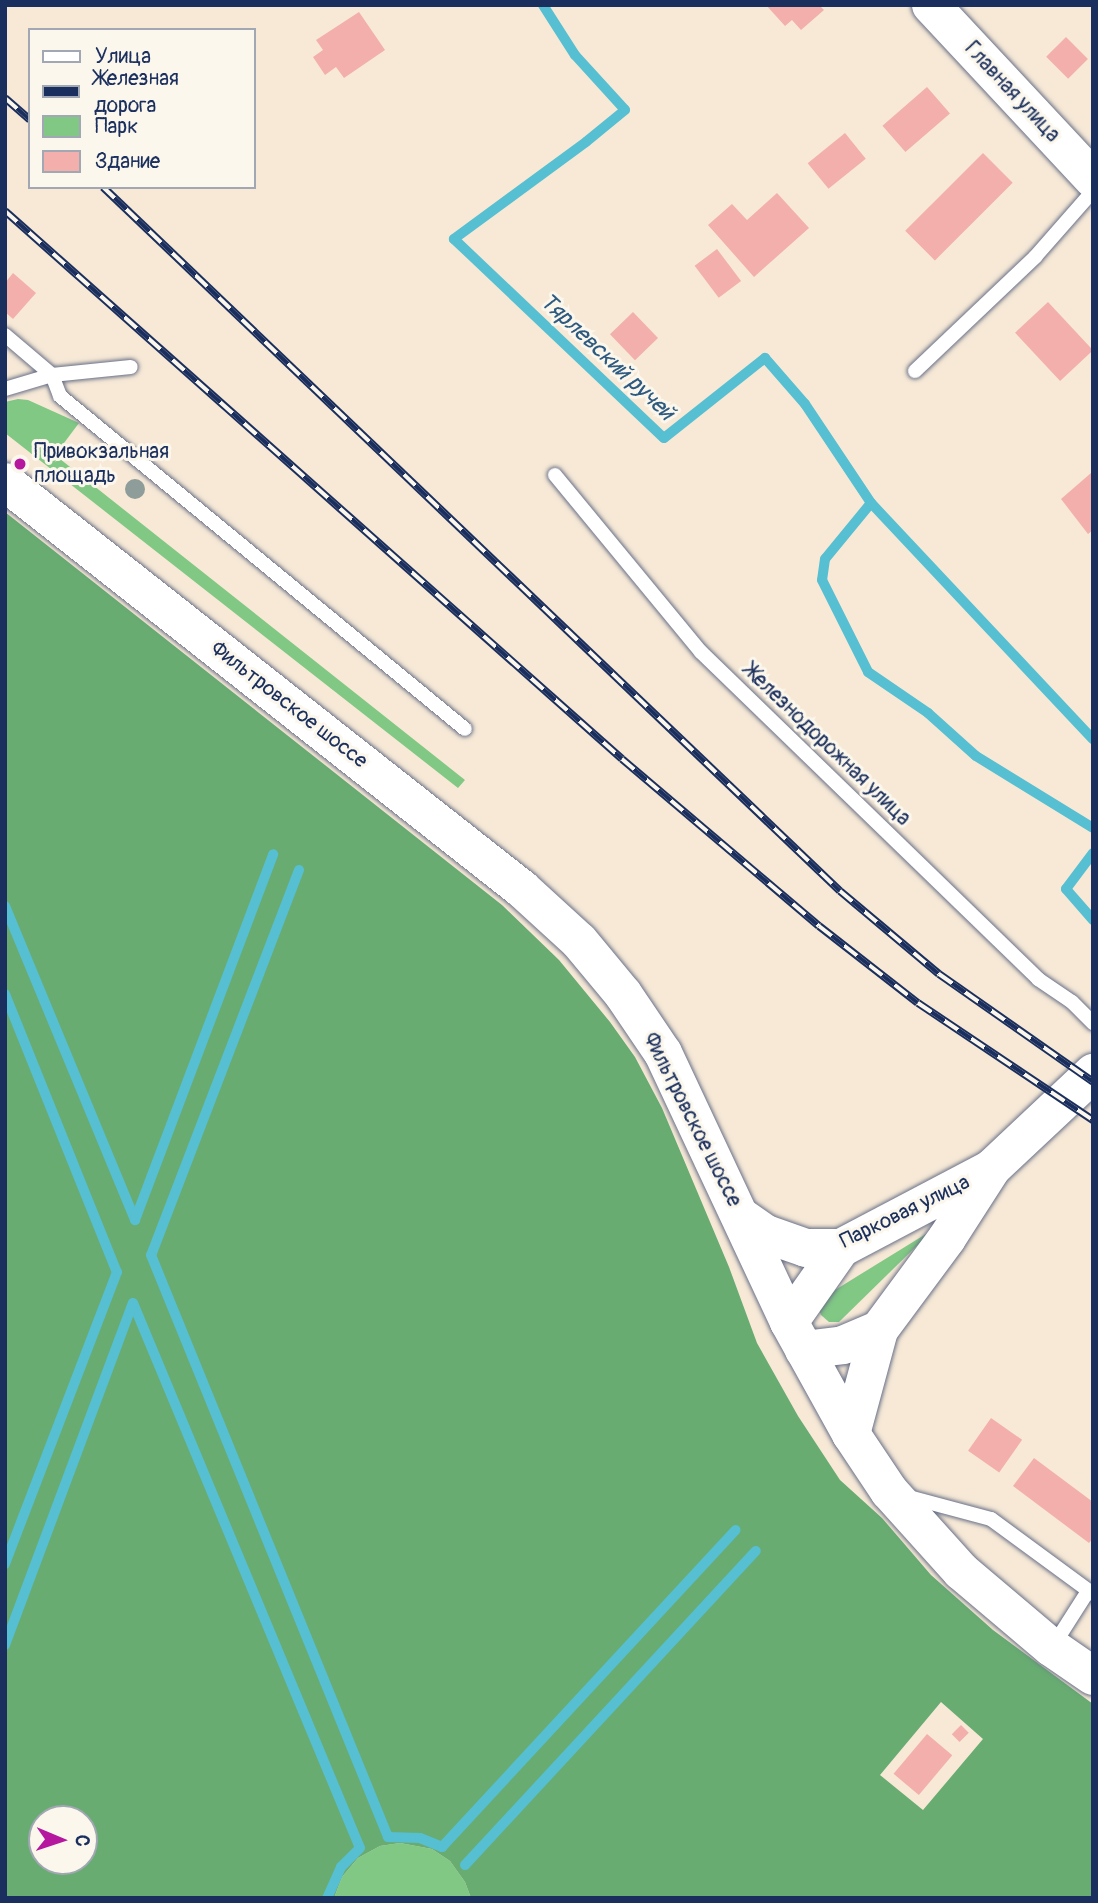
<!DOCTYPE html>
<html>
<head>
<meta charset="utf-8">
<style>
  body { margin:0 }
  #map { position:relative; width:1098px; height:1903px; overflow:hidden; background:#f7e9d6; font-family:Pangolin,sans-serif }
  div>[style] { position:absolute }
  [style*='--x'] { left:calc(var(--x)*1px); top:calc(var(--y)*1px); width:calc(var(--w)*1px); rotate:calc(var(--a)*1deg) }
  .green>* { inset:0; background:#80c884 }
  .forest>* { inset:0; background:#68ac72 }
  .stream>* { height:10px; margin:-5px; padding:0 5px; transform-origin:5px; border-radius:5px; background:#56bfd2 }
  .building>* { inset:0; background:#f3afab; transform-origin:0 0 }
  .roads { filter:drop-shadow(0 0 2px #687088) drop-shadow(0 0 2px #687088) }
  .service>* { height:14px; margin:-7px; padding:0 7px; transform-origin:7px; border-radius:7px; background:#fff }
  .secondary>* { height:38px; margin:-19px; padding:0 19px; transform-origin:19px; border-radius:19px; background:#fff }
  .rail>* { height:8px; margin-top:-4px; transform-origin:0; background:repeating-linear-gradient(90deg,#fbf7ec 0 16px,#1b2f5e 0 32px); box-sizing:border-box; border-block:2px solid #1b2f5e }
  .trees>* { width:20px; height:20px; margin:-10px; border-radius:50%; background:#8e9c9a }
  .dots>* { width:19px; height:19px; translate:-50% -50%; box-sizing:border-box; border:4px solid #fbf7ec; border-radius:50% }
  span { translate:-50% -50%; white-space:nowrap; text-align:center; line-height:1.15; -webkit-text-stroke:6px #fbf7ec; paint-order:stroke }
  .street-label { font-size:21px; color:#1b2f5e }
  .poi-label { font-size:21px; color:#1b2f5e }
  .left { translate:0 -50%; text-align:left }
  .water-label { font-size:23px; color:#2d5a81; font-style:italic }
  .frame { position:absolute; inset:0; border:7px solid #1b2f5e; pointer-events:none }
  .legend { position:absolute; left:28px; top:28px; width:228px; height:161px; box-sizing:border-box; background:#fbf7ec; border:2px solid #a1a7b3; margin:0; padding:9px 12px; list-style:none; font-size:21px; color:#1b2f5e }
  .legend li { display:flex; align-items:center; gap:14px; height:35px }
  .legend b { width:35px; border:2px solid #a1a7b3 }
  .north { position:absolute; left:28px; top:1805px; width:70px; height:70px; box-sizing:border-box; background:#fbf7ec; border:2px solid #a1a7b3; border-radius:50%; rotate:92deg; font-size:19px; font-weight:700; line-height:28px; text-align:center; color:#1b2f5e }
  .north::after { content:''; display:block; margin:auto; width:24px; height:32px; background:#b5179e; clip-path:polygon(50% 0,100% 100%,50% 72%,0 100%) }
</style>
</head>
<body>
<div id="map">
  <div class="green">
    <div style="clip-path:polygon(18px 399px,28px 400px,79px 423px,55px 455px,465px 780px,458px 788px,5px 433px,5px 402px)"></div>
    <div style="clip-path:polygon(934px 1229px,839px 1322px,829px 1322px,821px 1315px,819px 1310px,835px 1290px)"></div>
    <div style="clip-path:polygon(400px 1843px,432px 1849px,450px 1861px,465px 1882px,471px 1898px,334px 1898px,342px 1877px,358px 1858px,380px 1846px)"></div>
  </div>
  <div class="forest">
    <div style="clip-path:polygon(evenodd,5px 512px,502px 905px,559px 960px,610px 1022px,635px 1057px,662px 1108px,729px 1267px,757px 1343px,798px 1416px,840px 1480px,882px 1518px,931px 1575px,993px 1630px,1093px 1704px,1093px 1898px,471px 1898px,465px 1882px,450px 1861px,432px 1849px,400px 1843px,380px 1846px,358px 1858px,342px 1877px,334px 1898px,5px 1898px,5px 512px,941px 1702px,983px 1739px,923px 1810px,880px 1775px,941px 1702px,5px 512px,42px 1819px,84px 1819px,84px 1861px,42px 1861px,42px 1819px)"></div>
  </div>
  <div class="stream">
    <div style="--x:543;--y:5;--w:59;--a:57.4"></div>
    <div style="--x:575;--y:55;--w:74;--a:47.7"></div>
    <div style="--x:625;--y:110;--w:50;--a:140.6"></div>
    <div style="--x:586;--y:142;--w:164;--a:143.7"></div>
    <div style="--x:454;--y:239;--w:289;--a:43.5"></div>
    <div style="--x:664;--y:438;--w:129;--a:-38.4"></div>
    <div style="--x:765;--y:358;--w:61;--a:49"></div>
    <div style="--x:805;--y:404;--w:119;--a:56.3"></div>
    <div style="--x:871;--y:503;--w:72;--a:129.4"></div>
    <div style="--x:825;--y:559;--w:21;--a:98"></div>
    <div style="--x:822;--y:580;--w:103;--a:63.4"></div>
    <div style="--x:868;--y:672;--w:73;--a:34.3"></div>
    <div style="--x:928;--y:713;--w:64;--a:41.9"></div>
    <div style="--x:976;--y:756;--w:137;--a:31.6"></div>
    <div style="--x:871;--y:503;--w:324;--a:46.8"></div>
    <div style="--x:1093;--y:853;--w:45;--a:126.9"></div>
    <div style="--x:1066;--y:889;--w:41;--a:48.9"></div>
    <div style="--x:299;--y:870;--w:412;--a:111"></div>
    <div style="--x:151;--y:1255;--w:628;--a:67.84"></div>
    <div style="--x:388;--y:1837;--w:32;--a:2"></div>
    <div style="--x:420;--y:1838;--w:24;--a:22"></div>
    <div style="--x:442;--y:1847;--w:432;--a:-47.2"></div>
    <div style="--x:5;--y:906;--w:340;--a:67.5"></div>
    <div style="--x:5;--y:994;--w:300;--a:68.1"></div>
    <div style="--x:117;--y:1272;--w:313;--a:111"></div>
    <div style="--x:135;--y:1220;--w:391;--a:-69.3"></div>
    <div style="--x:133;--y:1303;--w:590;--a:67.39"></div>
    <div style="--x:360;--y:1848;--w:27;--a:135"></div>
    <div style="--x:341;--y:1867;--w:34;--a:114"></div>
    <div style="--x:5;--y:1645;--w:365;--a:-69.5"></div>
    <div style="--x:465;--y:1865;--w:428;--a:-47.2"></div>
  </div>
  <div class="building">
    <div style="clip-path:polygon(766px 5px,819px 5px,824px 10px,801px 30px,792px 20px,785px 26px)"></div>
    <div style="clip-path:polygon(359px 12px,385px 50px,344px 78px,336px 67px,325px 75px,313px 57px,323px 50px,316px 40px)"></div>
    <div style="left:1066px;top:37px;width:31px;height:28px;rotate:45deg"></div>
    <div style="left:927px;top:87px;width:35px;height:59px;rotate:49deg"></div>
    <div style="left:845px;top:133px;width:33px;height:48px;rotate:51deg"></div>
    <div style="left:983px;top:153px;width:42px;height:110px;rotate:45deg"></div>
    <div style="clip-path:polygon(777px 193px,809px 228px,754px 277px,708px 225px,732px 204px,747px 220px)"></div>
    <div style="left:717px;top:249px;width:40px;height:28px;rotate:53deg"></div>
    <div style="clip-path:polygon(13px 273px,36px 293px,13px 319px,5px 312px,5px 283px)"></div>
    <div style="left:1048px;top:302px;width:66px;height:45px;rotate:47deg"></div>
    <div style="left:633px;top:312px;width:36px;height:32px;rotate:46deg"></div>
    <div style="clip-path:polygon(1091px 473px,1093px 530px,1088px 534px,1061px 499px)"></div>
    <div style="left:991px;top:1418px;width:38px;height:40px;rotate:35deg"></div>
    <div style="clip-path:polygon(1034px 1458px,1093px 1502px,1093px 1538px,1089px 1543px,1013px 1486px)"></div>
    <div style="left:961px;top:1725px;width:11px;height:13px;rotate:45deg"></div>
    <div style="left:927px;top:1734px;width:33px;height:52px;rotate:40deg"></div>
  </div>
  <div class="roads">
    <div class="service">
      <div style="--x:5;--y:335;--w:62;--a:40.4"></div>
      <div style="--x:52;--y:375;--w:22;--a:69"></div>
      <div style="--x:60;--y:396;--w:524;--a:39.43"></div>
      <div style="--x:915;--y:371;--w:166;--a:-43.5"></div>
      <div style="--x:1035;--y:257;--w:88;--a:-48.7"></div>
      <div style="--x:5;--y:389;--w:49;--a:-16.6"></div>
      <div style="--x:52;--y:375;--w:79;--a:-5.8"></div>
      <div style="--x:555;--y:475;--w:229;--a:50.5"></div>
      <div style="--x:701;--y:652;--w:470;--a:44.1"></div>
      <div style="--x:1038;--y:979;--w:41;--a:34.1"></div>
      <div style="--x:1072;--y:1002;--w:30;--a:45"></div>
      <div style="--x:905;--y:1496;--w:89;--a:15"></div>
      <div style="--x:991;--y:1519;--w:127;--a:36.3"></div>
      <div style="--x:1053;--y:1646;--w:65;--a:-57.5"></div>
    </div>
    <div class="secondary">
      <div style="--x:931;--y:5;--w:238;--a:47"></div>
      <div style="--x:5;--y:482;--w:658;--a:38.21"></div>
      <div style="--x:522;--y:889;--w:77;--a:42.4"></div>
      <div style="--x:579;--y:941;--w:69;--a:50.3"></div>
      <div style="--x:623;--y:994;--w:71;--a:55.9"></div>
      <div style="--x:663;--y:1053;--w:297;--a:64.9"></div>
      <div style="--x:789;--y:1322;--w:128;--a:61"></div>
      <div style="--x:851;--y:1434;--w:69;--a:56.3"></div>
      <div style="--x:889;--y:1491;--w:108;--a:48"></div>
      <div style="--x:961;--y:1571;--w:118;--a:40.2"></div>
      <div style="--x:1051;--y:1647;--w:51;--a:34.6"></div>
      <div style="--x:740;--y:1216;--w:32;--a:35"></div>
      <div style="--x:766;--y:1234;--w:42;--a:19.3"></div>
      <div style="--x:806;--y:1248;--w:35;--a:0"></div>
      <div style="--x:841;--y:1248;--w:165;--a:-27.8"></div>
      <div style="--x:789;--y:1322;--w:90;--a:-54.9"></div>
      <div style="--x:804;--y:1350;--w:39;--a:-7"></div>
      <div style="--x:843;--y:1345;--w:39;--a:-23"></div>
      <div style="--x:879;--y:1330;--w:114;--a:-53.5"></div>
      <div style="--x:947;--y:1238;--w:83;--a:-57.3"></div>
      <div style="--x:992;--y:1168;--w:139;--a:-43.2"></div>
      <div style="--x:851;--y:1434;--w:108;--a:-74.9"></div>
    </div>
  </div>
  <div class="rail">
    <div style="--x:5;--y:98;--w:33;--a:41"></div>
    <div style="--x:103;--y:187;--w:1019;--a:43.69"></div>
    <div style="--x:840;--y:891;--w:129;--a:40"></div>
    <div style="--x:939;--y:974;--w:188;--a:35"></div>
    <div style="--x:5;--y:211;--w:825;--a:41.61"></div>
    <div style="--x:622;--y:759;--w:258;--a:40.3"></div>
    <div style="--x:819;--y:926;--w:125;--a:37.9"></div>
    <div style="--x:918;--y:1003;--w:211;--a:33.8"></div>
  </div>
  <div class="trees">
    <div style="left:135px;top:489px"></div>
  </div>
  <div class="dots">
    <div style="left:20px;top:464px;background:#b5179e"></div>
  </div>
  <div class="street-label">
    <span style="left:1012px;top:92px;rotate:47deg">Главная улица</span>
    <span style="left:289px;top:705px;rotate:38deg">Фильтровское шоссе</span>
    <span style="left:827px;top:745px;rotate:44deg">Железнодорожная улица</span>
    <span style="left:692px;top:1120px;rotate:63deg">Фильтровское шоссе</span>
    <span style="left:905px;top:1212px;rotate:-26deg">Парковая улица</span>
  </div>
  <div class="poi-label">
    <span class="left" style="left:34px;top:464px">Привокзальная<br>площадь</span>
  </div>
  <div class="water-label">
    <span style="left:607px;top:357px;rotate:43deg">Тярлевский ручей</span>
  </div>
  <div class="frame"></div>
  <ul class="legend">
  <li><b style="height:9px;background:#fff"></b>Улица</li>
  <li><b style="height:9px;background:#1b2f5e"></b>Железная дорога</li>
  <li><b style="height:19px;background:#80c884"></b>Парк</li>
  <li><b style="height:19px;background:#f3afab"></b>Здание</li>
  </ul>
  <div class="north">С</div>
</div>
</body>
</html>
